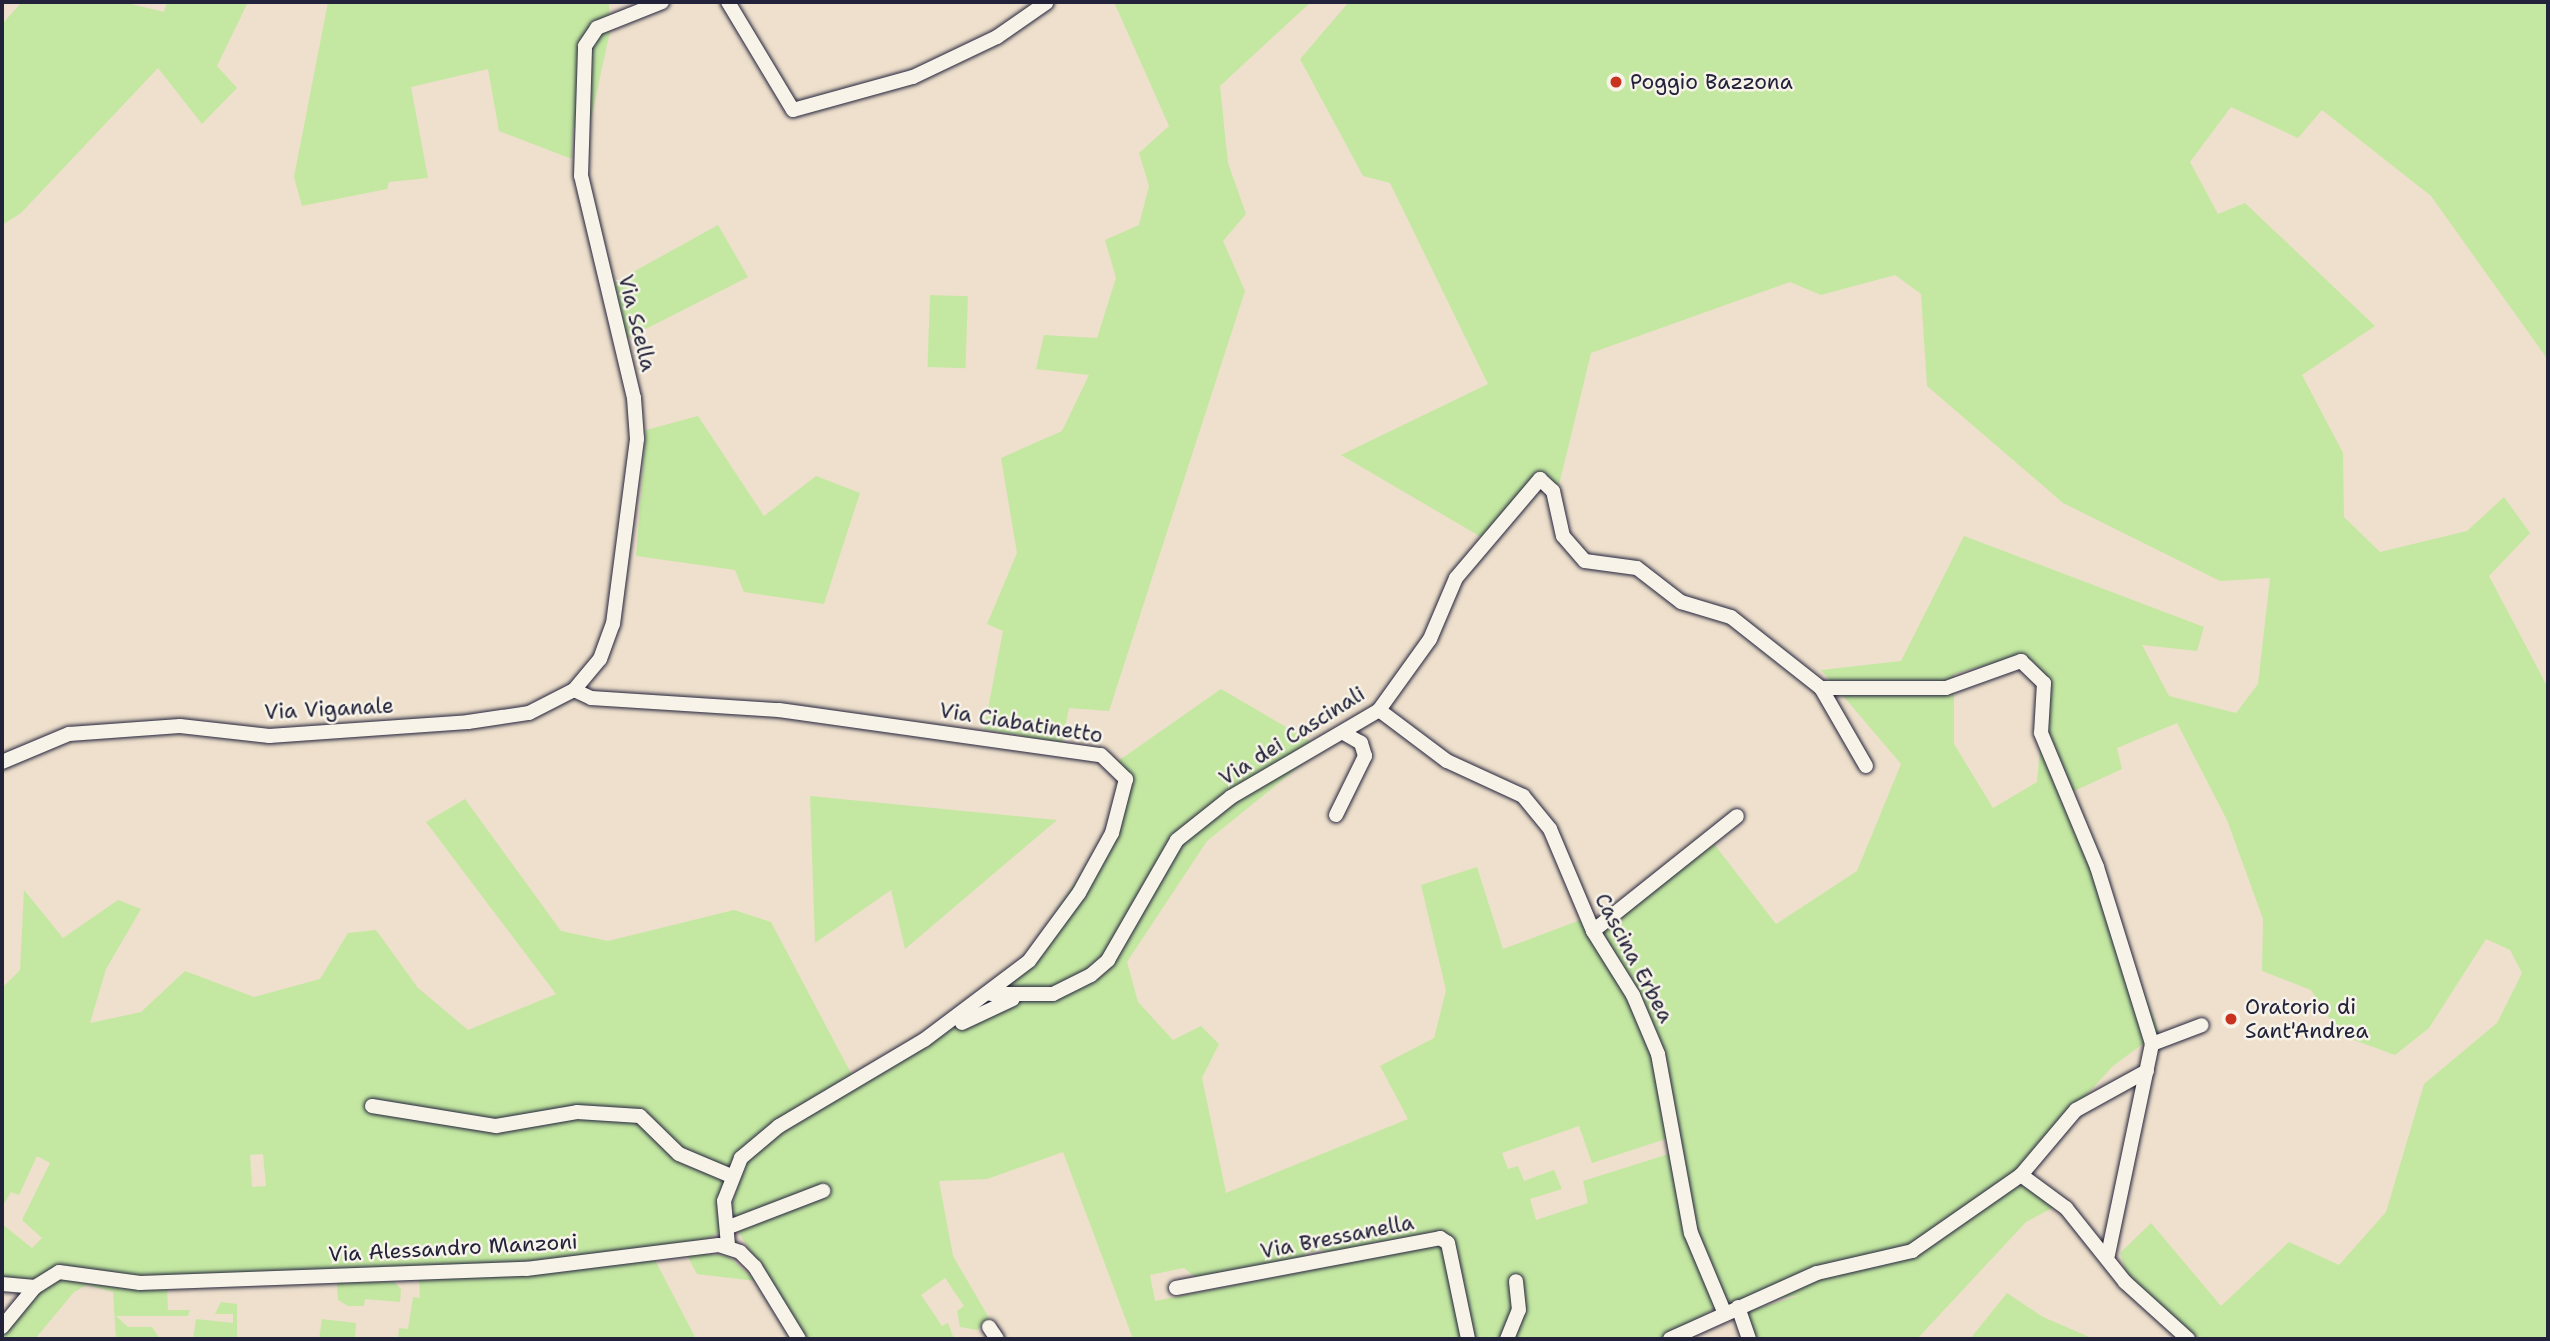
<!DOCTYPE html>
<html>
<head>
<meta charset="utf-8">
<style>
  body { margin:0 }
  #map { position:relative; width:2550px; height:1341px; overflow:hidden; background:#eee0cc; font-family:"Shantell Sans",sans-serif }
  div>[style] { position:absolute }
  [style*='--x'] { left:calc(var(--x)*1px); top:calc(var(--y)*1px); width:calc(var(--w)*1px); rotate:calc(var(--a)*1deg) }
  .green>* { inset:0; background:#c4e8a2; transform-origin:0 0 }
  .roads { filter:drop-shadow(0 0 2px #22223b) drop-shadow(0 0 2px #22223b) }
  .minor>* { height:14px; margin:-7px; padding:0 7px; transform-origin:7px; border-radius:7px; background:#f7f3e8 }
  .dots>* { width:19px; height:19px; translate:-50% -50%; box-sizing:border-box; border:4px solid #f7f3e8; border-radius:50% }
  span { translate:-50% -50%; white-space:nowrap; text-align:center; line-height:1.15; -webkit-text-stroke:5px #f7f3e8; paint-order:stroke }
  .poi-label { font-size:21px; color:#22223b }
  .left { translate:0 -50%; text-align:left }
  .street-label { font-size:21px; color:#22223b }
  .frame { position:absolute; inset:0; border:4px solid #22223b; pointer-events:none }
</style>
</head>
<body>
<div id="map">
  <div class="green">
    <div style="clip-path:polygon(22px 2px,123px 2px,164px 12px,167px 2px,248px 2px,217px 66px,237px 88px,202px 124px,158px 68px,21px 213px,2px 225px,2px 24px)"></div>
    <div style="clip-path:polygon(328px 2px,609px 2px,610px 31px,587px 138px,573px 127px,572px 159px,499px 131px,488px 69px,411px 87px,428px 178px,389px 182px,387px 189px,302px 206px,294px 177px)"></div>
    <div style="clip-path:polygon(1114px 2px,1311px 2px,1220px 86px,1228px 163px,1246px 214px,1223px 241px,1245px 291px,1109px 711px,1069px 708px,1062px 743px,984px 729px,1003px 631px,987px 624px,1017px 553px,1001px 458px,1062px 431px,1089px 375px,1036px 369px,1044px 335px,1097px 338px,1116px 278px,1105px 240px,1139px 225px,1149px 186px,1139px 153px,1169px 126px)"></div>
    <div style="clip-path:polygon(evenodd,1349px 2px,2548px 2px,2548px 360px,2431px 196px,2322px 110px,2298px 138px,2231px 107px,2190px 162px,2218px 214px,2245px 203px,2375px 326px,2302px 375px,2343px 453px,2344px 517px,2380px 552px,2467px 531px,2504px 497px,2530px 533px,2489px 576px,2548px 688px,2548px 1339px,2199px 1339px,2128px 1277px,2120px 1253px,2151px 1223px,2221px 1306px,2289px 1242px,2339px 1265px,2386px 1212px,2424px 1084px,2497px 1023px,2522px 973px,2510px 950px,2486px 939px,2429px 1028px,2395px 1055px,2340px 1035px,2311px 990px,2262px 971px,2263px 919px,2227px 820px,2177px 723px,2117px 748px,2122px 769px,2070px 793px,2159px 1032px,2113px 1066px,2016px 1171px,2054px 1207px,2026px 1222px,1917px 1339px,1743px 1339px,1736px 1315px,1801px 1295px,1716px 1308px,1660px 1339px,1470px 1339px,1446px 1234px,1393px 1245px,1374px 1241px,1375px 1248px,1327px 1257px,1323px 1249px,1306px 1253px,1302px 1262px,1199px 1280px,1184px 1268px,1150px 1275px,1155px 1301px,1443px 1244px,1462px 1339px,1133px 1339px,1063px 1152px,987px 1179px,939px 1181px,953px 1256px,989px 1318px,977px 1330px,960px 1327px,957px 1311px,964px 1306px,945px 1278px,921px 1295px,942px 1326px,948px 1323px,954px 1339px,807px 1339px,737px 1230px,732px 1206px,744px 1163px,779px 1130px,827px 1102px,824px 1094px,754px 1140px,730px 1173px,680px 1151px,640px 1115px,577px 1111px,496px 1124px,371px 1108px,495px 1128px,578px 1114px,638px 1118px,679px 1156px,727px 1178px,721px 1202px,725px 1229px,707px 1239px,571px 1262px,474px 1267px,126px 1278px,73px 1267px,33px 1279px,2px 1278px,2px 1224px,32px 1248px,42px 1238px,22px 1220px,50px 1163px,37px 1156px,19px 1195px,11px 1192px,2px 1207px,2px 988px,20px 970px,24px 890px,63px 938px,118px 900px,141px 909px,106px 969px,90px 1023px,141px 1012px,185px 971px,254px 997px,320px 979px,348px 933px,376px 930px,418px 988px,468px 1030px,556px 994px,426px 822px,465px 799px,561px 931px,608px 941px,734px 910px,771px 922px,853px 1077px,1003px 980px,1025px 958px,1097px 849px,1120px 798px,1121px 778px,1111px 766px,1221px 689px,1310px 741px,1311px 757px,1207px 841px,1127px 962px,1138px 1002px,1173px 1040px,1201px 1026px,1219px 1044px,1202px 1078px,1226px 1193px,1408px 1119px,1380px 1066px,1434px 1038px,1446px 990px,1421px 885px,1477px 867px,1503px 949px,1583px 919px,1650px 1042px,1672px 1137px,1592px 1163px,1579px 1126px,1502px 1153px,1508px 1169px,1518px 1166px,1524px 1181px,1554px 1170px,1562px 1189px,1530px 1199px,1536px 1220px,1588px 1203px,1583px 1181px,1672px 1153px,1682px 1219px,1691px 1207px,1670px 1080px,1650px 1016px,1599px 932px,1714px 844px,1776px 924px,1857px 871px,1901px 764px,1821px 670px,1901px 661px,1964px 536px,2204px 627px,2197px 651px,2142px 645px,2169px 696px,2236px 713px,2258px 684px,2270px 578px,2220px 581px,2063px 503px,1927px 386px,1921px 294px,1895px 275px,1821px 295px,1790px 282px,1591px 353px,1559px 485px,1538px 474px,1481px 537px,1341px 455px,1488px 384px,1390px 183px,1363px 176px,1300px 59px,1349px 2px,2018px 656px,2034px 662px,2046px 680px,2037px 782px,1993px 808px,1954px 744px,1954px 674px,2018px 656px,1349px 2px,263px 1154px,266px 1186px,252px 1187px,250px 1155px,263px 1154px)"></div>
    <div style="clip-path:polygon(718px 225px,748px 277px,626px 339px,615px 282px)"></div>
    <div style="left:930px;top:295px;width:38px;height:72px;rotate:2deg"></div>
    <div style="clip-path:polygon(698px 416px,764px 516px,816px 476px,860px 493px,824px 604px,744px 592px,735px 570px,636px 556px,646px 430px)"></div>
    <div style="clip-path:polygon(810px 796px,1057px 820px,905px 949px,891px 890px,815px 943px)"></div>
    <div style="clip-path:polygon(685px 1252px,728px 1256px,756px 1281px,697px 1274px)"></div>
    <div style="clip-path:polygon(653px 1256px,696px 1339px,398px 1339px,399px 1328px,408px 1329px,413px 1297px,420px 1298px,419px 1278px)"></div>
    <div style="clip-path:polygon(92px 1278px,122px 1288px,167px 1288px,168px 1310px,190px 1310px,188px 1316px,116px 1316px,128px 1327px,152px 1327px,160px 1339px,116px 1339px,113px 1292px,87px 1285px,74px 1292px,35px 1339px,2px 1339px,15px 1316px,52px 1279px)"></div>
    <div style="clip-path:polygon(337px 1282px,394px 1282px,401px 1289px,400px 1302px,365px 1299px,364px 1306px,348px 1306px,338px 1300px)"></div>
    <div style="clip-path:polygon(2007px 1293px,2043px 1317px,2094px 1339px,1970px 1339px)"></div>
    <div style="clip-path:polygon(221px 1302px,237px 1304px,237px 1339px,193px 1339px,196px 1319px,233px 1323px,233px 1314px,215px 1314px)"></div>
    <div style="clip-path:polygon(322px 1319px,356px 1323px,355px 1339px,319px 1339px)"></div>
  </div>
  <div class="roads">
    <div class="minor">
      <div style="--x:728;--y:2;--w:126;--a:59"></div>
      <div style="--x:793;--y:110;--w:124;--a:-15.4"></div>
      <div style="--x:913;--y:77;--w:93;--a:-25.5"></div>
      <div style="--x:997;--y:37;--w:60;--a:-34.8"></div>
      <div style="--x:1821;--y:688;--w:125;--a:0"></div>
      <div style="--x:1946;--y:688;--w:80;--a:-19.8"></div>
      <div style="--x:2021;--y:661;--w:32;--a:44"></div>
      <div style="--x:2044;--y:683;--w:50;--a:93.4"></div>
      <div style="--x:2041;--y:733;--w:145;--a:67.3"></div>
      <div style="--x:2097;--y:867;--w:185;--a:72.7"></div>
      <div style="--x:2152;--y:1044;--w:216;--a:101.8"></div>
      <div style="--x:574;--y:690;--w:19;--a:25"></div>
      <div style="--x:591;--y:698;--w:188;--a:3.7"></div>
      <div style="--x:779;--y:710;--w:325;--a:8"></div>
      <div style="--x:1101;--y:755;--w:35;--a:44"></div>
      <div style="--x:1126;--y:779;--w:56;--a:104.5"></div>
      <div style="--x:1112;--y:833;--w:68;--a:118.8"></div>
      <div style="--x:1079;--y:893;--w:84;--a:126.3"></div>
      <div style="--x:1029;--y:961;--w:131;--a:143"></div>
      <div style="--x:924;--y:1040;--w:169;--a:149.3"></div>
      <div style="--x:779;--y:1126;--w:50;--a:139.9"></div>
      <div style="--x:741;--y:1158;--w:46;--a:111.6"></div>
      <div style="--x:724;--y:1201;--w:44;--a:84.8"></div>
      <div style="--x:1379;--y:710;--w:85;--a:36.9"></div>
      <div style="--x:1447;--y:761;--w:84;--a:24.7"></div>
      <div style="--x:1523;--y:796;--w:43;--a:50.7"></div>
      <div style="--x:1550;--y:829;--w:111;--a:67.1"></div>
      <div style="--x:1593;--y:931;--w:75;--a:58"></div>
      <div style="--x:1633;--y:995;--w:64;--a:67"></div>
      <div style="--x:1658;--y:1054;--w:182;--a:79.6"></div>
      <div style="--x:1691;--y:1233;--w:88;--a:67.2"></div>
      <div style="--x:2;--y:762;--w:73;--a:-22.7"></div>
      <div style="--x:69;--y:734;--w:111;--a:-4.1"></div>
      <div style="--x:180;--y:726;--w:90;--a:6.4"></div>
      <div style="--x:269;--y:736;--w:199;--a:-4"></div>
      <div style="--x:468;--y:722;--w:62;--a:-8.4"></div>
      <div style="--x:529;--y:713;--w:51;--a:-27.1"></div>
      <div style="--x:574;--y:690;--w:40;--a:-50"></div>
      <div style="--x:600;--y:659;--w:37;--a:-70"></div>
      <div style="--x:613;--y:624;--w:187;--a:-82.6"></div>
      <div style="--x:637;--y:439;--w:41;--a:-94.2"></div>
      <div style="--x:634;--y:398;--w:228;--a:-103.4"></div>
      <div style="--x:581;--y:176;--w:130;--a:-88.2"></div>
      <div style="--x:585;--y:46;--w:22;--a:-56"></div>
      <div style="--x:597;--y:28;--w:70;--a:-21.8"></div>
      <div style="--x:1336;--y:815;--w:66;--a:-63.8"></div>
      <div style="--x:1365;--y:756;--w:14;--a:-107"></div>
      <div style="--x:1361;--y:743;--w:20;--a:-150"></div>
      <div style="--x:1593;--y:931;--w:184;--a:-38.6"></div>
      <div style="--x:991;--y:994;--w:62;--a:0"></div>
      <div style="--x:1053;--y:994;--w:42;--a:-26.6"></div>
      <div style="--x:1091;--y:975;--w:23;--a:-41"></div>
      <div style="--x:1108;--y:960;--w:138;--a:-60.1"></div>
      <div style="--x:1177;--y:840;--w:69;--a:-38.5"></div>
      <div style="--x:1231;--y:797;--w:172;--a:-30.4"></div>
      <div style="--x:1379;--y:710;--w:87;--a:-54.3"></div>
      <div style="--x:1430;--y:639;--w:66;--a:-66.9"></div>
      <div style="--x:1456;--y:578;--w:130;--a:-49.7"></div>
      <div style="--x:1540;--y:479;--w:18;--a:43"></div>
      <div style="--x:1553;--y:491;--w:46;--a:77.5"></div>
      <div style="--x:1563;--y:536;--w:33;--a:49"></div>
      <div style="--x:1585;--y:561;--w:52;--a:7.7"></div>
      <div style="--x:1637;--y:568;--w:56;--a:37.7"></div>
      <div style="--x:1681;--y:602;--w:52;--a:16.7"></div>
      <div style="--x:1731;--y:617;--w:115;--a:38.3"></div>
      <div style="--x:1821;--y:688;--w:90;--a:60"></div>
      <div style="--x:962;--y:1023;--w:56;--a:-25.2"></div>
      <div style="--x:2152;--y:1044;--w:53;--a:-20.8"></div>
      <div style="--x:372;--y:1106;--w:126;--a:9.2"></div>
      <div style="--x:496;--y:1126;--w:82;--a:-9.8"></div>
      <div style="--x:577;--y:1112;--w:63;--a:3.6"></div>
      <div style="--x:640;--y:1116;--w:54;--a:44.3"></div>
      <div style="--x:679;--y:1154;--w:56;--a:22.9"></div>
      <div style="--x:2021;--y:1175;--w:85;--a:-49.8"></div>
      <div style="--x:2076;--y:1110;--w:81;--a:-28.8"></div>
      <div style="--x:729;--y:1227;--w:101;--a:-21"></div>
      <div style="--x:2;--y:1284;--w:33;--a:5"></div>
      <div style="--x:1176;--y:1288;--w:269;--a:-10.7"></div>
      <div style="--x:1440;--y:1238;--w:9;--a:32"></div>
      <div style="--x:1448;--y:1243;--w:98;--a:78.2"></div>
      <div style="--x:1738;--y:1307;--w:34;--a:71"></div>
      <div style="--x:2;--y:1327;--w:52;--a:-50.5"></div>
      <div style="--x:35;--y:1287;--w:28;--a:-32"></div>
      <div style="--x:59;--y:1272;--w:82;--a:7.7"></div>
      <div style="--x:140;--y:1283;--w:386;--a:-2.1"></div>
      <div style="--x:526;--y:1269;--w:194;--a:-7.1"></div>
      <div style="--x:719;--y:1245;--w:22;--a:18"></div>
      <div style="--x:740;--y:1252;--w:21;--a:45"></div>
      <div style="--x:755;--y:1267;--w:84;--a:58.6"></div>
      <div style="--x:989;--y:1327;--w:14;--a:56"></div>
      <div style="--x:1507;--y:1339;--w:31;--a:-68"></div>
      <div style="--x:1519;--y:1310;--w:29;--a:-96"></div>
      <div style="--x:1670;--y:1339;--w:161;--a:-24.2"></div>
      <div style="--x:1817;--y:1273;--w:98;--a:-13"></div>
      <div style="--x:1912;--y:1251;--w:133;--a:-34.9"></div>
      <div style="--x:2021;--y:1175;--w:56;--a:36.3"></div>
      <div style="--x:2066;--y:1208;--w:95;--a:51.4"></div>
      <div style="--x:2125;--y:1282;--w:85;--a:42.1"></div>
    </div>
  </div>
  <div class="dots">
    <div style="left:1616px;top:82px;background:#c8321e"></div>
    <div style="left:2231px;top:1019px;background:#c8321e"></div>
  </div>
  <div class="poi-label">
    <span class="left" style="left:1630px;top:82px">Poggio Bazzona</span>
    <span class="left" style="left:2245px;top:1019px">Oratorio di<br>Sant'Andrea</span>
  </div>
  <div class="street-label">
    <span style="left:637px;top:323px;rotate:76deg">Via Scella</span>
    <span style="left:329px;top:709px;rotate:-3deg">Via Viganale</span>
    <span style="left:1021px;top:723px;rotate:9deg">Via Ciabatinetto</span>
    <span style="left:1292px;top:736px;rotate:-32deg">Via dei Cascinali</span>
    <span style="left:1634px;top:958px;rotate:62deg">Cascina Erbea</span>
    <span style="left:1337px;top:1237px;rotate:-11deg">Via Bressanella</span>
    <span style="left:453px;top:1248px;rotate:-3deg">Via Alessandro Manzoni</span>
  </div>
  <div class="frame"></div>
</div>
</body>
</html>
